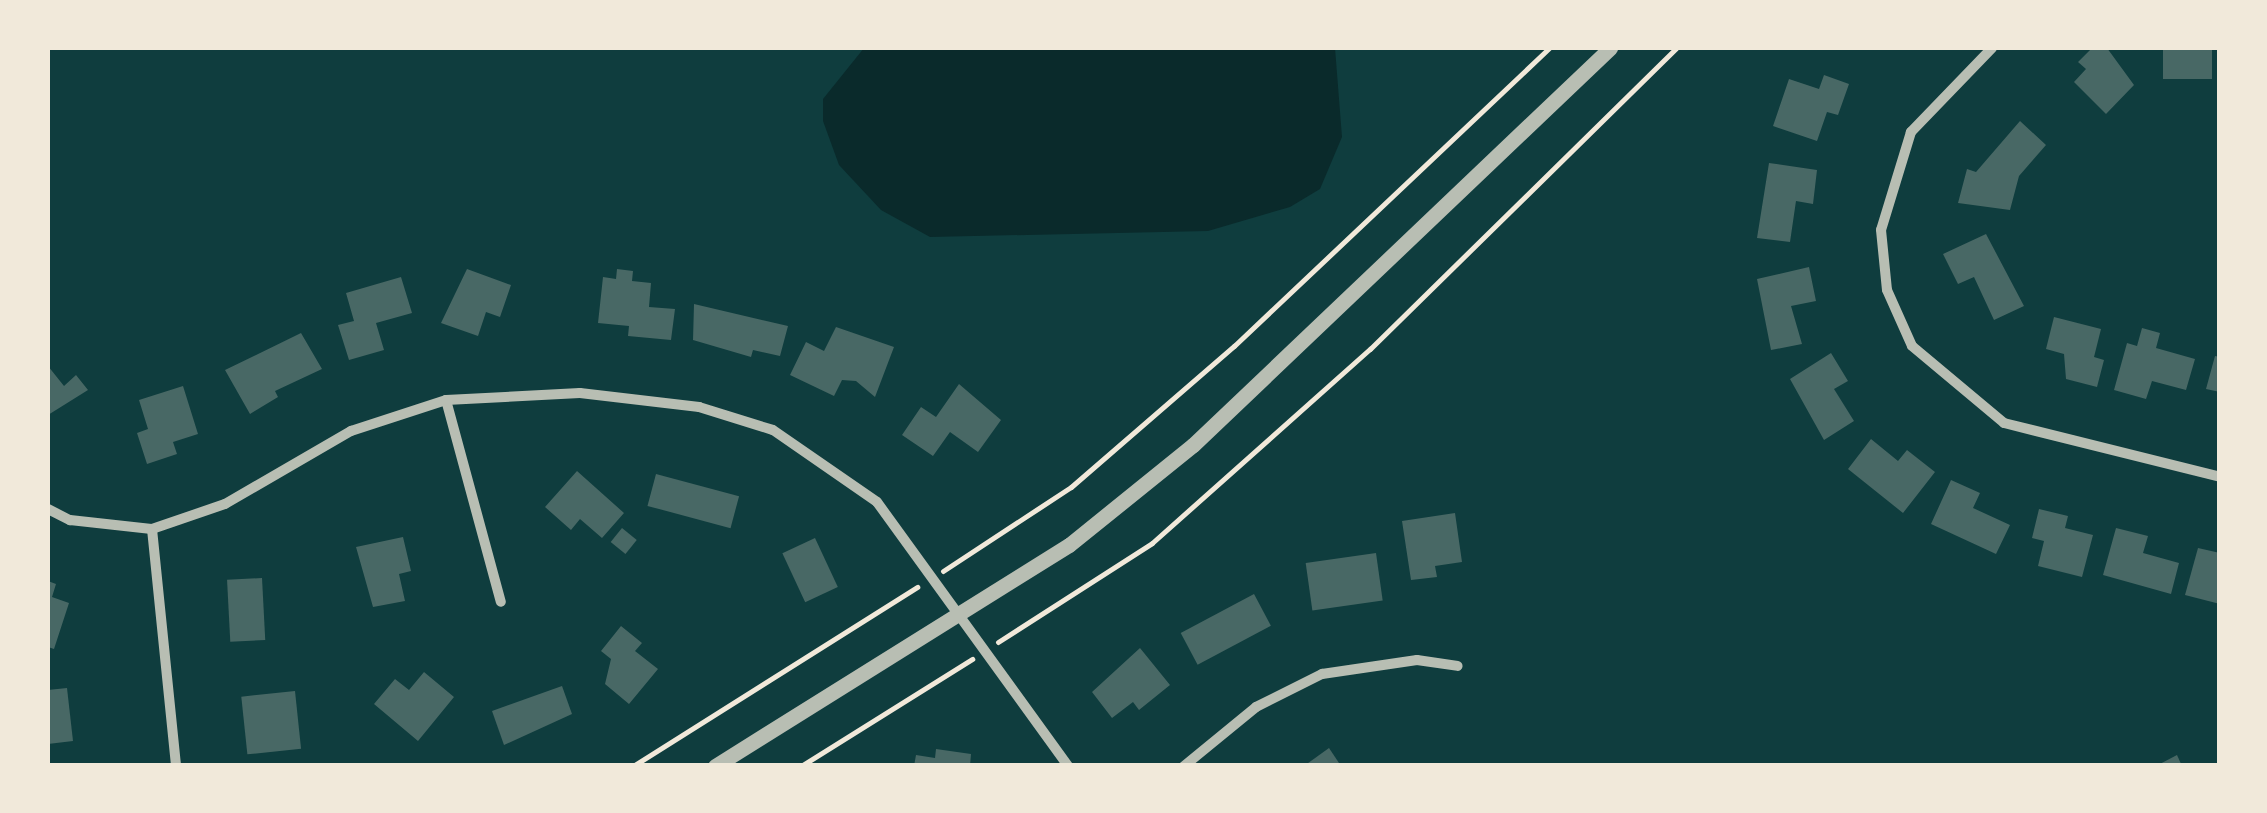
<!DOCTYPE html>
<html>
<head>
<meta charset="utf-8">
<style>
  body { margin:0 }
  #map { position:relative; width:2267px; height:813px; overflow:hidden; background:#0f3d3e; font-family:"Varela Round",sans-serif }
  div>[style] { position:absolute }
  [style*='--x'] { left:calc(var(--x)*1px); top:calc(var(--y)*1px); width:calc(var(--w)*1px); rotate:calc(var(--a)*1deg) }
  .water>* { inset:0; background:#0a2a2b }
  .building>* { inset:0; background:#486865; transform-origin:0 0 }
  .path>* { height:5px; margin:-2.5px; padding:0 2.5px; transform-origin:2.5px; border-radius:2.5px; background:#f1e9da }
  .minor>* { height:10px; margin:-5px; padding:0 5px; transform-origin:5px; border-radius:5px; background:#b8beb3 }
  .tertiary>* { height:15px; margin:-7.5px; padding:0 7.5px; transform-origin:7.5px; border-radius:7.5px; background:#b8beb3 }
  span { translate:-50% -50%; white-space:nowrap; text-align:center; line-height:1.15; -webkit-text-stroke:10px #f1e9da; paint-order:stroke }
  .frame { position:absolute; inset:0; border:50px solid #f1e9da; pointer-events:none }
</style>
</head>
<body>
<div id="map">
  <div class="water">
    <div style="clip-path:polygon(864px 48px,1335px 48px,1342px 137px,1320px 189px,1290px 207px,1208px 231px,930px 237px,881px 210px,839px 165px,823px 121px,823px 99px)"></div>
  </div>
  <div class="building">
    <div style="clip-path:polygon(2092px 48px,2107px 48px,2134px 85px,2106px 114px,2074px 82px,2086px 69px,2078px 62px)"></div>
    <div style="left:2163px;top:48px;width:49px;height:31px"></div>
    <div style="clip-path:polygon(1824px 75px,1849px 84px,1838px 115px,1827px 112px,1817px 141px,1773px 126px,1789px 79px,1819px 89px)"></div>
    <div style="clip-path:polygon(2020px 121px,2046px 145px,2019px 176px,2010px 210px,1958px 203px,1967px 169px,1976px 172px)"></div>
    <div style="clip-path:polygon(1769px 163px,1817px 170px,1813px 204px,1796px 201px,1790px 242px,1757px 238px)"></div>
    <div style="clip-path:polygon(1986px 234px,2024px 306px,1994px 320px,1974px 277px,1958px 284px,1943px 254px)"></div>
    <div style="clip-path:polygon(1809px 267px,1816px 301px,1791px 306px,1802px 344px,1771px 350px,1757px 279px)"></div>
    <div style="clip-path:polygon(467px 269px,511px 285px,500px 317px,486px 312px,478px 336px,441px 323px)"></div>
    <div style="clip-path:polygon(617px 269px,633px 271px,632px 281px,651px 283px,649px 307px,675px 309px,671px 340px,628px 336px,629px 326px,598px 323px,603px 277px,616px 279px)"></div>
    <div style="clip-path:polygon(401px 277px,412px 313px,376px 323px,384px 350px,349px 360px,338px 325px,354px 321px,346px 293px)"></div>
    <div style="clip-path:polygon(694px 304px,788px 326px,780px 356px,753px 350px,751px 357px,693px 340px)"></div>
    <div style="clip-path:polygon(2054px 317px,2101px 329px,2094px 357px,2104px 360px,2097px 387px,2066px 379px,2064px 354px,2046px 349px)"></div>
    <div style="clip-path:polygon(836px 327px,894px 347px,875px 397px,856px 381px,842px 380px,834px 396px,790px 375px,806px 342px,824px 351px)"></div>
    <div style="clip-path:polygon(2142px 328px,2160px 333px,2156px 348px,2195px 359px,2186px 390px,2152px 381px,2146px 399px,2114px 390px,2127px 343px,2137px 346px)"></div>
    <div style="clip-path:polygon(301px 333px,322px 369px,275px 391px,278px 397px,250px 414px,225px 370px)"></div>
    <div style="clip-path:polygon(1831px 353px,1848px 381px,1834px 389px,1854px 421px,1824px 440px,1790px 379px)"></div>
    <div style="clip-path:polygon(2215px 356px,2220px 357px,2220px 392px,2206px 389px)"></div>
    <div style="clip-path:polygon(48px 366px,64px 386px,76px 375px,88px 390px,48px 415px)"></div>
    <div style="clip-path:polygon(959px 384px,1001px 420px,978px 452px,950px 432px,933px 456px,902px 435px,921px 407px,936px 417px)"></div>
    <div style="clip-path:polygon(183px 386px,198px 434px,173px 442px,177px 454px,147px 464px,137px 433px,148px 429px,139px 400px)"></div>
    <div style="clip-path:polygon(1871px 439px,1898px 461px,1907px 450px,1935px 472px,1903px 513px,1848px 469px)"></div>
    <div style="clip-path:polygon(577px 471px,624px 513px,602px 538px,580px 519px,571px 530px,545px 507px)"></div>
    <div style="left:656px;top:474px;width:86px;height:33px;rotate:15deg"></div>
    <div style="clip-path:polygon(1951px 480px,1980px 493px,1973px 508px,2010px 525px,1996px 554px,1931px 524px)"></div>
    <div style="clip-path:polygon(2039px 509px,2068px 516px,2065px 528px,2093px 535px,2082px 577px,2038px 566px,2044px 541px,2032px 538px)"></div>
    <div style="clip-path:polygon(1455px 513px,1462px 562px,1435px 566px,1437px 577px,1411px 580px,1402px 521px)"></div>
    <div style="left:622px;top:528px;width:19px;height:18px;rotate:39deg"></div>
    <div style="clip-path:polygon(2116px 528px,2148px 536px,2143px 553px,2179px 563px,2171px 594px,2103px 575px)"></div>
    <div style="clip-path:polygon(403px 537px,411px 571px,399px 574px,405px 601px,373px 607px,356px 547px)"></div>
    <div style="left:815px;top:538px;width:54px;height:36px;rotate:65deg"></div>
    <div style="clip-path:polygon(2198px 548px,2220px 553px,2220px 604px,2185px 595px)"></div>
    <div style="left:1376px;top:553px;width:48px;height:71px;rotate:82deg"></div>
    <div style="left:262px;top:578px;width:62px;height:35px;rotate:87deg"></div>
    <div style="clip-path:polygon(48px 581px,56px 584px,52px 597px,69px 603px,54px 649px,48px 647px)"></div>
    <div style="left:1254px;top:594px;width:36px;height:83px;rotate:62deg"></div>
    <div style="clip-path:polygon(621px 626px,642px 643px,635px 651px,658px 669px,629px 704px,605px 684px,611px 659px,601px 651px)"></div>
    <div style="clip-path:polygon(1140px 648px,1170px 685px,1139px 710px,1133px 702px,1112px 718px,1092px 692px)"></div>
    <div style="clip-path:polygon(424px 672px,454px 697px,418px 741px,374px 704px,395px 679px,409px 690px)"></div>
    <div style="clip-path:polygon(562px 686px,572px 714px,504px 745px,492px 711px)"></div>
    <div style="clip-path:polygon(67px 688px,73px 741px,48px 744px,48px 690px)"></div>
    <div style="left:295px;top:691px;width:58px;height:54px;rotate:84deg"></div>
    <div style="clip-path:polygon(1329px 748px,1341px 766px,1304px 766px)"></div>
    <div style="clip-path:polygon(936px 749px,971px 754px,970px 766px,914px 766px,916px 755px,935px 758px)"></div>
    <div style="clip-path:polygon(2177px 755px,2182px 766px,2156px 766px)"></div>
  </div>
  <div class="path">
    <div style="--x:943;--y:571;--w:153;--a:-33.3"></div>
    <div style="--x:1071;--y:487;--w:216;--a:-40.9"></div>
    <div style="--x:1234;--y:346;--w:434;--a:-43.4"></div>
    <div style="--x:998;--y:642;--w:183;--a:-32.7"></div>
    <div style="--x:1152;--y:543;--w:292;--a:-41.7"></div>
    <div style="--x:1370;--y:349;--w:429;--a:-44.5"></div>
    <div style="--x:633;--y:766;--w:336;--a:-32.2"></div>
    <div style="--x:801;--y:766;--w:202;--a:-32"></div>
  </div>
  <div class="minor">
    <div style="--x:1992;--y:48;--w:117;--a:134"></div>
    <div style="--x:1911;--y:132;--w:102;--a:107"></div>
    <div style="--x:1881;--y:230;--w:60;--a:84.3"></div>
    <div style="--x:1887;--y:290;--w:61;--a:65.9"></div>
    <div style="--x:1912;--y:346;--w:120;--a:39.9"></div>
    <div style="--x:2004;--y:423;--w:223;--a:14"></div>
    <div style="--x:446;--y:400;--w:209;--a:74.8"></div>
    <div style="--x:48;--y:509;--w:25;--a:27"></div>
    <div style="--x:70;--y:520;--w:82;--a:6.3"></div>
    <div style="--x:152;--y:529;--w:77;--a:-18.9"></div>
    <div style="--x:225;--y:504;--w:146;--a:-30.1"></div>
    <div style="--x:351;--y:431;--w:100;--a:-18.1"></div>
    <div style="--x:446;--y:400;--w:134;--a:-3"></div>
    <div style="--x:580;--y:393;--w:120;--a:6.7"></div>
    <div style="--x:699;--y:407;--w:77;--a:17.3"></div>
    <div style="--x:773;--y:430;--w:126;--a:34.7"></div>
    <div style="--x:877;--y:502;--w:326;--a:54.1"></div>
    <div style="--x:152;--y:529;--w:238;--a:84.2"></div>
    <div style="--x:1184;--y:766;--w:93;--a:-39.3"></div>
    <div style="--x:1256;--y:707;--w:74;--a:-26.6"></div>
    <div style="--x:1322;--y:674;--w:96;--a:-8.4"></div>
    <div style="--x:1417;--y:660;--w:41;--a:8.3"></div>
  </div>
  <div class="tertiary">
    <div style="--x:715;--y:766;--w:417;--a:-32"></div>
    <div style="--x:1069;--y:545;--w:159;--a:-38.9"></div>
    <div style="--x:1193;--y:445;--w:576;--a:-43.59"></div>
  </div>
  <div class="frame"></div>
</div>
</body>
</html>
